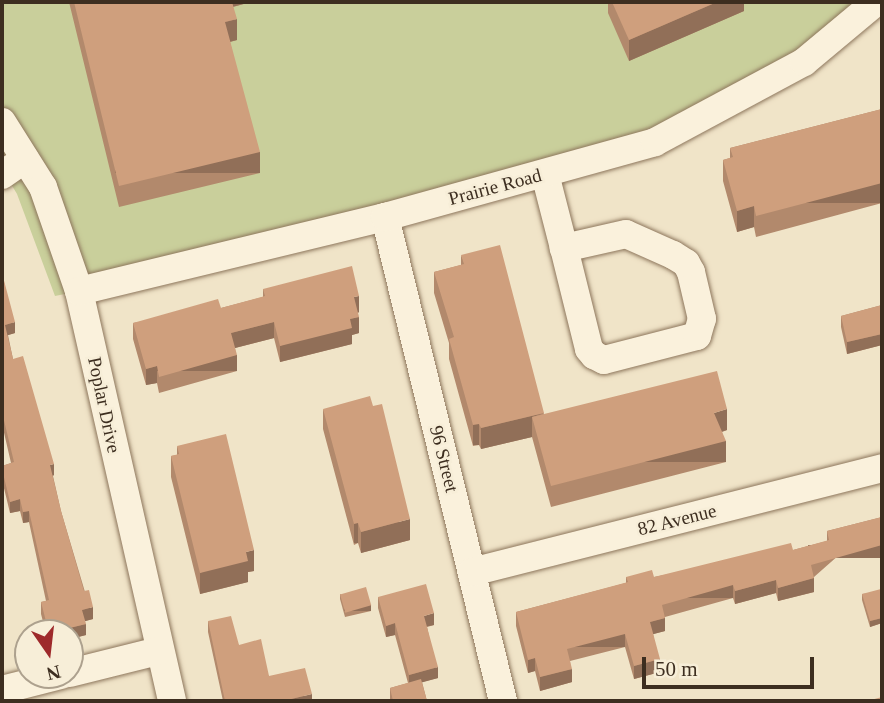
<!DOCTYPE html>
<html>
<head>
<meta charset="utf-8">
<style>
  body { margin:0 }
  #map { position:relative; width:884px; height:703px; overflow:hidden; background:#f0e4c8; font-family:"Times New Roman",serif }
  div>[style] { position:absolute }
  [style*='--x'] { left:calc(var(--x)*1px); top:calc(var(--y)*1px); width:calc(var(--w)*1px); rotate:calc(var(--a)*1deg) }
  .green>* { inset:0; background:#c9cf9b }
  .roads { filter:drop-shadow(0 0 2px #8d765c) drop-shadow(0 0 2px #8d765c) }
  .minor>* { height:28px; margin:-14px; padding:0 14px; transform-origin:14px; border-radius:14px; background:#faf1dc }
  .wall>* { inset:0; background:#b2896c }
  .shaded-wall>* { inset:0; background:#916f58; transform-origin:0 0 }
  .building>* { inset:0; background:#cf9f7d; transform-origin:0 0 }
  span { translate:-50% -50%; white-space:nowrap; text-align:center; line-height:1.15; -webkit-text-stroke:5px #f7eed8; paint-order:stroke }
  .street-label { font-size:19px; color:#3d2e20 }
  .frame { position:absolute; inset:0; border:4px solid #3d2e20; pointer-events:none }
  .north { position:absolute; left:14px; top:619px; width:70px; height:70px; box-sizing:border-box; background:#f7eed8; border:2px solid #ada18e; border-radius:50%; rotate:166deg; font-size:19px; font-weight:700; line-height:28px; text-align:center; color:#3d2e20 }
  .north::after { content:''; display:block; margin:auto; width:24px; height:32px; background:#9e2a2b; clip-path:polygon(50% 0,100% 100%,50% 72%,0 100%) }
  .scale { position:absolute; left:642px; top:657px; width:172px; height:32px; box-sizing:border-box; border:4px solid #3d2e20; border-top:0; padding-left:9px; font-size:21px; line-height:24px; white-space:nowrap; color:#3d2e20; -webkit-text-stroke:5px #f7eed8; paint-order:stroke }
</style>
</head>
<body>
<div id="map">
  <div class="green">
    <div style="clip-path:polygon(2px 2px,877px 2px,772px 76px,575px 178px,376px 230px,55px 296px,17px 194px,2px 169px)"></div>
  </div>
  <div class="roads">
    <div class="minor">
      <div style="--x:2;--y:122;--w:77;--a:57.8"></div>
      <div style="--x:43;--y:187;--w:110;--a:70.9"></div>
      <div style="--x:79;--y:291;--w:420;--a:77.2"></div>
      <div style="--x:545;--y:174;--w:76;--a:75.6"></div>
      <div style="--x:564;--y:248;--w:104;--a:76.1"></div>
      <div style="--x:589;--y:349;--w:8;--a:50"></div>
      <div style="--x:594;--y:355;--w:11;--a:27"></div>
      <div style="--x:604;--y:360;--w:96;--a:-14.5"></div>
      <div style="--x:697;--y:336;--w:18;--a:-74"></div>
      <div style="--x:702;--y:319;--w:48;--a:-103.2"></div>
      <div style="--x:691;--y:272;--w:10;--a:-119"></div>
      <div style="--x:686;--y:263;--w:15;--a:-148"></div>
      <div style="--x:673;--y:255;--w:51;--a:-155.9"></div>
      <div style="--x:626;--y:234;--w:64;--a:167.3"></div>
      <div style="--x:2;--y:175;--w:28;--a:-35"></div>
      <div style="--x:385;--y:217;--w:498;--a:76.3"></div>
      <div style="--x:79;--y:291;--w:315;--a:-13.6"></div>
      <div style="--x:385;--y:217;--w:280;--a:-15.5"></div>
      <div style="--x:655;--y:142;--w:169;--a:-28.2"></div>
      <div style="--x:804;--y:62;--w:94;--a:-39.8"></div>
      <div style="--x:472;--y:572;--w:423;--a:-14.2"></div>
      <div style="--x:70;--y:673;--w:91;--a:-14"></div>
      <div style="--x:2;--y:690;--w:61;--a:-14.3"></div>
    </div>
  </div>
  <div class="wall">
    <div style="clip-path:polygon(69px 2px,251px 2px,233px 7px,237px 40px,230px 42px,260px 173px,119px 207px)"></div>
    <div style="clip-path:polygon(608px 2px,744px 2px,744px 11px,629px 61px,608px 13px)"></div>
    <div style="clip-path:polygon(882px 109px,882px 203px,756px 237px,754px 227px,737px 232px,723px 181px,723px 160px,730px 158px,730px 148px)"></div>
    <div style="clip-path:polygon(461px 255px,544px 414px,727px 430px,722px 432px,726px 462px,551px 507px,532px 437px,481px 449px,479px 445px,473px 446px,449px 359px,449px 343px,434px 293px,434px 272px,461px 265px)"></div>
    <div style="clip-path:polygon(2px 273px,15px 333px,8px 335px,13px 359px,54px 475px,53px 476px,61px 511px,93px 619px,85px 621px,86px 635px,70px 639px,70px 633px,46px 633px,41px 614px,41px 602px,46px 601px,29px 522px,23px 523px,20px 511px,10px 513px,2px 480px,2px 466px,11px 463px,2px 424px)"></div>
    <div style="clip-path:polygon(263px 289px,359px 312px,358px 313px,359px 333px,352px 335px,352px 344px,280px 362px,274px 338px,235px 348px,237px 371px,159px 393px,157px 383px,146px 385px,133px 339px,133px 323px,221px 308px,263px 297px)"></div>
    <div style="clip-path:polygon(882px 305px,882px 345px,847px 354px,841px 327px,841px 316px)"></div>
    <div style="clip-path:polygon(323px 409px,410px 540px,361px 553px,358px 543px,354px 545px,323px 429px)"></div>
    <div style="clip-path:polygon(177px 446px,254px 571px,248px 572px,248px 582px,200px 594px,171px 477px,171px 456px,177px 455px)"></div>
    <div style="clip-path:polygon(882px 517px,814px 577px,814px 592px,778px 601px,776px 593px,735px 604px,733px 598px,665px 617px,665px 631px,653px 634px,660px 672px,634px 679px,625px 647px,570px 661px,572px 682px,540px 691px,535px 671px,528px 673px,516px 626px,516px 612px,626px 583px,626px 577px,654px 577px,793px 550px,827px 541px,827px 531px)"></div>
    <div style="clip-path:polygon(882px 592px,882px 623px,870px 627px,862px 600px,862px 594px)"></div>
    <div style="clip-path:polygon(340px 594px,371px 611px,345px 617px,340px 599px)"></div>
    <div style="clip-path:polygon(378px 597px,434px 625px,427px 627px,438px 678px,422px 682px,427px 701px,390px 701px,390px 688px,408px 683px,395px 635px,386px 637px,378px 608px)"></div>
    <div style="clip-path:polygon(208px 621px,239px 645px,269px 676px,312px 701px,223px 701px,208px 632px)"></div>
  </div>
  <div class="shaded-wall">
    <div style="clip-path:polygon(228px 2px,251px 2px,228px 8px)"></div>
    <div style="clip-path:polygon(717px 2px,744px 2px,744px 11px,629px 61px,629px 40px)"></div>
    <div style="clip-path:polygon(237px 19px,237px 40px,225px 43px,225px 22px)"></div>
    <div style="left:260px;top:152px;width:21px;height:145px;rotate:90deg"></div>
    <div style="left:882px;top:183px;width:20px;height:130px;rotate:90deg"></div>
    <div style="clip-path:polygon(754px 206px,754px 227px,737px 232px,737px 211px)"></div>
    <div style="clip-path:polygon(359px 296px,359px 312px,354px 314px,354px 297px)"></div>
    <div style="clip-path:polygon(359px 317px,359px 333px,352px 335px,352px 344px,280px 362px,280px 346px,350px 319px)"></div>
    <div style="clip-path:polygon(15px 322px,15px 333px,5px 336px,5px 325px)"></div>
    <div style="clip-path:polygon(274px 322px,274px 338px,231px 349px,231px 333px)"></div>
    <div style="clip-path:polygon(882px 334px,882px 345px,847px 354px,847px 342px)"></div>
    <div style="left:237px;top:355px;width:16px;height:81px;rotate:90deg"></div>
    <div style="clip-path:polygon(157px 366px,157px 383px,146px 385px,146px 369px)"></div>
    <div style="clip-path:polygon(727px 409px,727px 430px,714px 434px,714px 413px)"></div>
    <div style="clip-path:polygon(544px 413px,532px 417px,532px 437px,481px 449px,481px 428px)"></div>
    <div style="left:479px;top:424px;width:21px;height:6px;rotate:90deg"></div>
    <div style="left:726px;top:441px;width:21px;height:181px;rotate:90deg"></div>
    <div style="clip-path:polygon(54px 464px,54px 475px,50px 476px,50px 465px)"></div>
    <div style="clip-path:polygon(20px 499px,20px 511px,10px 513px,10px 502px)"></div>
    <div style="clip-path:polygon(29px 511px,29px 522px,23px 523px,23px 512px)"></div>
    <div style="clip-path:polygon(410px 519px,410px 540px,361px 553px,361px 532px)"></div>
    <div style="left:358px;top:523px;width:20px;height:4px;rotate:90deg"></div>
    <div style="left:882px;top:545px;width:13px;height:74px;rotate:90deg"></div>
    <div style="clip-path:polygon(254px 550px,254px 571px,248px 572px,248px 582px,200px 594px,200px 573px,246px 552px)"></div>
    <div style="clip-path:polygon(814px 578px,814px 592px,778px 601px,778px 588px)"></div>
    <div style="clip-path:polygon(776px 580px,776px 593px,735px 604px,735px 591px)"></div>
    <div style="left:733px;top:585px;width:13px;height:74px;rotate:90deg"></div>
    <div style="left:371px;top:605px;width:6px;height:27px;rotate:90deg"></div>
    <div style="clip-path:polygon(93px 607px,93px 619px,82px 622px,82px 610px)"></div>
    <div style="clip-path:polygon(434px 613px,434px 625px,424px 627px,424px 616px)"></div>
    <div style="clip-path:polygon(665px 618px,665px 631px,650px 635px,650px 622px)"></div>
    <div style="clip-path:polygon(882px 618px,882px 623px,870px 627px,870px 621px)"></div>
    <div style="clip-path:polygon(395px 623px,395px 635px,386px 637px,386px 626px)"></div>
    <div style="clip-path:polygon(86px 624px,86px 635px,70px 639px,70px 633px,49px 633px)"></div>
    <div style="left:625px;top:634px;width:13px;height:60px;rotate:90deg"></div>
    <div style="clip-path:polygon(535px 658px,535px 671px,528px 673px,528px 660px)"></div>
    <div style="clip-path:polygon(660px 659px,660px 672px,634px 679px,634px 666px)"></div>
    <div style="clip-path:polygon(438px 667px,438px 678px,409px 686px,409px 675px)"></div>
    <div style="clip-path:polygon(572px 669px,572px 682px,540px 691px,540px 677px)"></div>
    <div style="clip-path:polygon(312px 694px,312px 701px,283px 701px)"></div>
  </div>
  <div class="building">
    <div style="clip-path:polygon(74px 2px,232px 2px,237px 19px,225px 22px,260px 152px,119px 186px)"></div>
    <div style="clip-path:polygon(612px 2px,717px 2px,629px 40px)"></div>
    <div style="clip-path:polygon(882px 109px,882px 183px,756px 216px,754px 206px,737px 211px,723px 160px,733px 157px,730px 148px)"></div>
    <div style="clip-path:polygon(500px 245px,544px 413px,481px 428px,479px 424px,473px 425px,449px 339px,454px 337px,434px 272px,464px 264px,461px 255px)"></div>
    <div style="clip-path:polygon(352px 266px,359px 296px,354px 297px,359px 317px,350px 319px,352px 328px,280px 346px,274px 322px,231px 333px,237px 355px,159px 377px,157px 366px,146px 369px,133px 323px,218px 299px,221px 308px,265px 296px,263px 289px)"></div>
    <div style="clip-path:polygon(2px 273px,15px 322px,5px 325px,13px 359px,23px 356px,54px 464px,50px 465px,61px 511px,84px 591px,89px 590px,93px 607px,82px 610px,86px 624px,49px 633px,41px 602px,49px 600px,29px 511px,23px 512px,20px 499px,10px 502px,2px 469px,2px 466px,14px 462px,2px 412px)"></div>
    <div style="clip-path:polygon(882px 305px,882px 334px,847px 342px,841px 316px)"></div>
    <div style="clip-path:polygon(717px 371px,727px 409px,714px 413px,726px 441px,551px 486px,532px 417px)"></div>
    <div style="clip-path:polygon(370px 396px,373px 406px,382px 404px,410px 519px,361px 532px,358px 523px,354px 524px,323px 409px)"></div>
    <div style="clip-path:polygon(226px 434px,254px 550px,246px 552px,248px 561px,200px 573px,171px 456px,179px 454px,177px 446px)"></div>
    <div style="clip-path:polygon(882px 517px,882px 545px,811px 565px,814px 578px,778px 588px,776px 580px,735px 591px,733px 585px,662px 605px,665px 618px,650px 622px,660px 659px,634px 666px,625px 634px,567px 649px,572px 669px,540px 677px,535px 658px,528px 660px,516px 612px,628px 582px,626px 577px,652px 570px,654px 577px,791px 543px,793px 550px,829px 540px,827px 531px)"></div>
    <div style="clip-path:polygon(426px 584px,434px 613px,424px 616px,438px 667px,409px 675px,395px 623px,386px 626px,378px 597px)"></div>
    <div style="left:366px;top:587px;width:19px;height:27px;rotate:74deg"></div>
    <div style="clip-path:polygon(881px 589px,882px 592px,882px 618px,870px 621px,862px 594px)"></div>
    <div style="clip-path:polygon(231px 616px,239px 645px,261px 639px,269px 676px,305px 668px,312px 694px,283px 701px,225px 701px,208px 621px)"></div>
    <div style="clip-path:polygon(421px 679px,427px 701px,393px 701px,390px 688px)"></div>
    <div style="clip-path:polygon(882px 697px,882px 701px,867px 701px)"></div>
  </div>
  <div class="street-label">
    <span style="left:495px;top:187px;rotate:-15deg">Prairie Road</span>
    <span style="left:104px;top:405px;rotate:78deg">Poplar Drive</span>
    <span style="left:444px;top:459px;rotate:76deg">96 Street</span>
    <span style="left:677px;top:520px;rotate:-14deg">82 Avenue</span>
  </div>
  <div class="frame"></div>
  <div class="north">N</div>
  <div class="scale">50 m</div>
</div>
</body>
</html>
